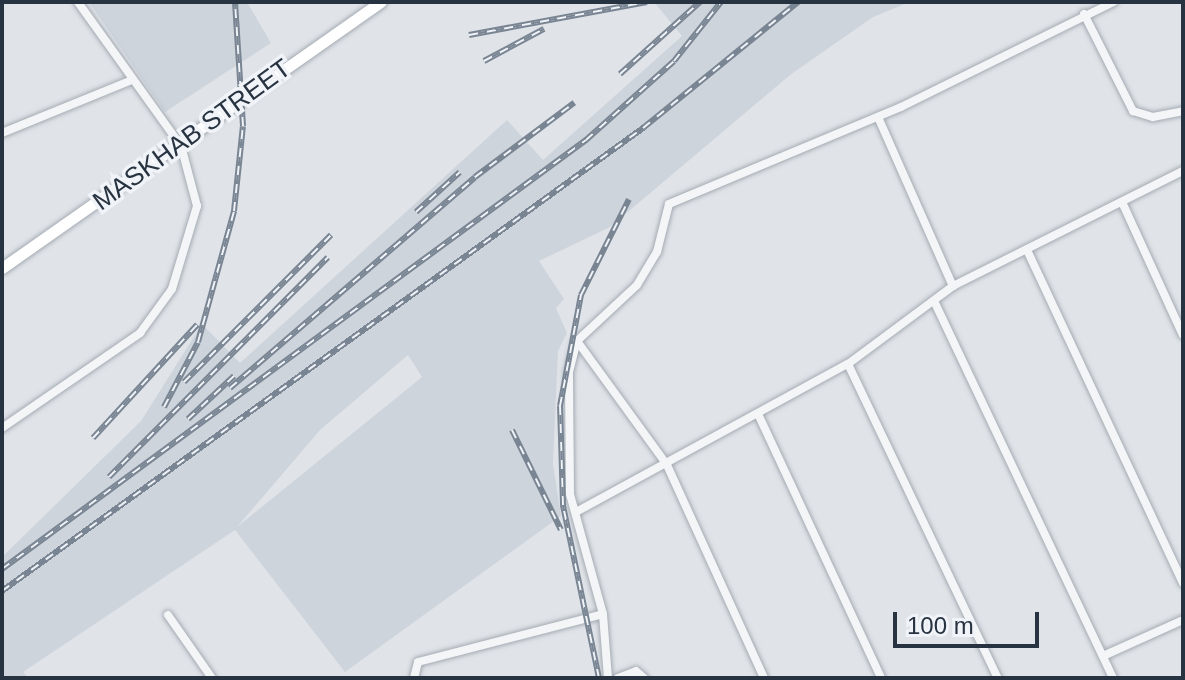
<!DOCTYPE html>
<html>
<head>
<meta charset="utf-8">
<style>
  body { margin:0 }
  #map { position:relative; width:1185px; height:680px; overflow:hidden; background:#e0e4e9; font-family:Helvetica,sans-serif }
  div>[style] { position:absolute }
  [style*='--x'] { left:calc(var(--x)*1px); top:calc(var(--y)*1px); width:calc(var(--w)*1px); rotate:calc(var(--a)*1deg) }
  .built>* { inset:0; background:#ced4db }
  .roads { filter:drop-shadow(0 0 2px #a5abb3) drop-shadow(0 0 2px #a5abb3) }
  .street>* { height:8px; margin:-4px; padding:0 4px; transform-origin:4px; border-radius:4px; background:#f3f5f7 }
  .secondary>* { height:11px; margin:-5.5px; padding:0 5.5px; transform-origin:5.5px; border-radius:5.5px; background:#fff }
  .rail>* { height:6px; margin-top:-3px; transform-origin:0; background:repeating-linear-gradient(90deg,#f0f3f7 0 9px,#798593 0 18px); box-sizing:border-box; border-block:2px solid #798593 }
  span { translate:-50% -50%; white-space:nowrap; text-align:center; line-height:1.15; -webkit-text-stroke:7px #f0f3f7; paint-order:stroke }
  .street-label { font-size:26px; color:#283341 }
  .frame { position:absolute; inset:0; border:4px solid #283341; pointer-events:none }
  .scale { position:absolute; left:893px; top:612px; width:146px; height:36px; box-sizing:border-box; border:4px solid #283341; border-top:0; padding-left:10px; font-size:24px; line-height:28px; white-space:nowrap; color:#283341; -webkit-text-stroke:6px #f0f3f7; paint-order:stroke }
</style>
</head>
<body>
<div id="map">
  <div class="built">
    <div style="clip-path:polygon(89px 2px,247px 2px,271px 43px,165px 112px)"></div>
    <div style="clip-path:polygon(evenodd,654px 2px,910px 2px,873px 17px,790px 75px,610px 227px,539px 261px,564px 299px,556px 308px,567px 333px,558px 351px,553px 464px,561px 516px,345px 672px,235px 530px,23px 672px,28px 678px,2px 678px,2px 557px,141px 421px,202px 324px,240px 363px,507px 120px,543px 160px,682px 36px,654px 2px,408px 355px,422px 377px,237px 527px,320px 430px,408px 355px)"></div>
  </div>
  <div class="roads">
    <div class="street">
      <div style="--x:1084;--y:14;--w:109;--a:63.2"></div>
      <div style="--x:1133;--y:111;--w:21;--a:17"></div>
      <div style="--x:1153;--y:117;--w:31;--a:-11"></div>
      <div style="--x:878;--y:117;--w:185;--a:66.1"></div>
      <div style="--x:2;--y:133;--w:140;--a:-22.2"></div>
      <div style="--x:1122;--y:202;--w:146;--a:65.4"></div>
      <div style="--x:1027;--y:250;--w:368;--a:64.9"></div>
      <div style="--x:935;--y:303;--w:415;--a:64.6"></div>
      <div style="--x:577;--y:341;--w:153;--a:54"></div>
      <div style="--x:667;--y:465;--w:234;--a:65.5"></div>
      <div style="--x:848;--y:364;--w:348;--a:64.5"></div>
      <div style="--x:759;--y:416;--w:289;--a:65"></div>
      <div style="--x:2;--y:428;--w:168;--a:-34.5"></div>
      <div style="--x:140;--y:333;--w:54;--a:-54"></div>
      <div style="--x:172;--y:289;--w:87;--a:-73.2"></div>
      <div style="--x:197;--y:206;--w:62;--a:-104.9"></div>
      <div style="--x:181;--y:146;--w:177;--a:-125.6"></div>
      <div style="--x:576;--y:512;--w:310;--a:-28.6"></div>
      <div style="--x:848;--y:364;--w:131;--a:-36.6"></div>
      <div style="--x:953;--y:286;--w:257;--a:-26.6"></div>
      <div style="--x:168;--y:615;--w:77;--a:55.1"></div>
      <div style="--x:1103;--y:656;--w:88;--a:-24.2"></div>
      <div style="--x:414;--y:678;--w:16;--a:-76"></div>
      <div style="--x:418;--y:662;--w:191;--a:-14.5"></div>
      <div style="--x:608;--y:678;--w:64;--a:-94.5"></div>
      <div style="--x:603;--y:614;--w:124;--a:-105.4"></div>
      <div style="--x:570;--y:494;--w:122;--a:-90.5"></div>
      <div style="--x:569;--y:372;--w:32;--a:-76"></div>
      <div style="--x:577;--y:341;--w:82;--a:-43"></div>
      <div style="--x:637;--y:285;--w:39;--a:-59"></div>
      <div style="--x:657;--y:252;--w:49;--a:-76"></div>
      <div style="--x:669;--y:204;--w:251;--a:-22.7"></div>
      <div style="--x:901;--y:107;--w:237;--a:-26.3"></div>
      <div style="--x:618;--y:678;--w:19;--a:-21"></div>
      <div style="--x:636;--y:671;--w:11;--a:41"></div>
    </div>
    <div class="secondary">
      <div style="--x:2;--y:268;--w:463;--a:-35.1"></div>
    </div>
  </div>
  <div class="rail">
    <div style="--x:469;--y:35;--w:181;--a:-10.5"></div>
    <div style="--x:484;--y:61;--w:68;--a:-28.1"></div>
    <div style="--x:620;--y:74;--w:108;--a:-42"></div>
    <div style="--x:416;--y:212;--w:59;--a:-42.3"></div>
    <div style="--x:184;--y:382;--w:208;--a:-45"></div>
    <div style="--x:230;--y:388;--w:323;--a:-40.7"></div>
    <div style="--x:475;--y:177;--w:124;--a:-36.8"></div>
    <div style="--x:164;--y:407;--w:73;--a:-62.4"></div>
    <div style="--x:198;--y:342;--w:136;--a:-74.6"></div>
    <div style="--x:234;--y:211;--w:85;--a:-84"></div>
    <div style="--x:243;--y:126;--w:124;--a:-93.7"></div>
    <div style="--x:188;--y:419;--w:63;--a:-43.1"></div>
    <div style="--x:512;--y:430;--w:111;--a:63.9"></div>
    <div style="--x:93;--y:438;--w:154;--a:-47.4"></div>
    <div style="--x:109;--y:477;--w:310;--a:-45.1"></div>
    <div style="--x:2;--y:569;--w:725;--a:-36.3"></div>
    <div style="--x:586;--y:140;--w:118;--a:-41.9"></div>
    <div style="--x:674;--y:61;--w:75;--a:-51.5"></div>
    <div style="--x:2;--y:591;--w:791;--a:-35.84"></div>
    <div style="--x:643;--y:128;--w:200;--a:-39.1"></div>
    <div style="--x:599;--y:678;--w:177;--a:-101.8"></div>
    <div style="--x:563;--y:505;--w:99;--a:-91.7"></div>
    <div style="--x:560;--y:406;--w:113;--a:-79.3"></div>
    <div style="--x:581;--y:295;--w:107;--a:-63.4"></div>
  </div>
  <div class="street-label">
    <span style="left:192px;top:135px;rotate:-36deg">MASKHAB STREET</span>
  </div>
  <div class="frame"></div>
  <div class="scale">100 m</div>
</div>
</body>
</html>
